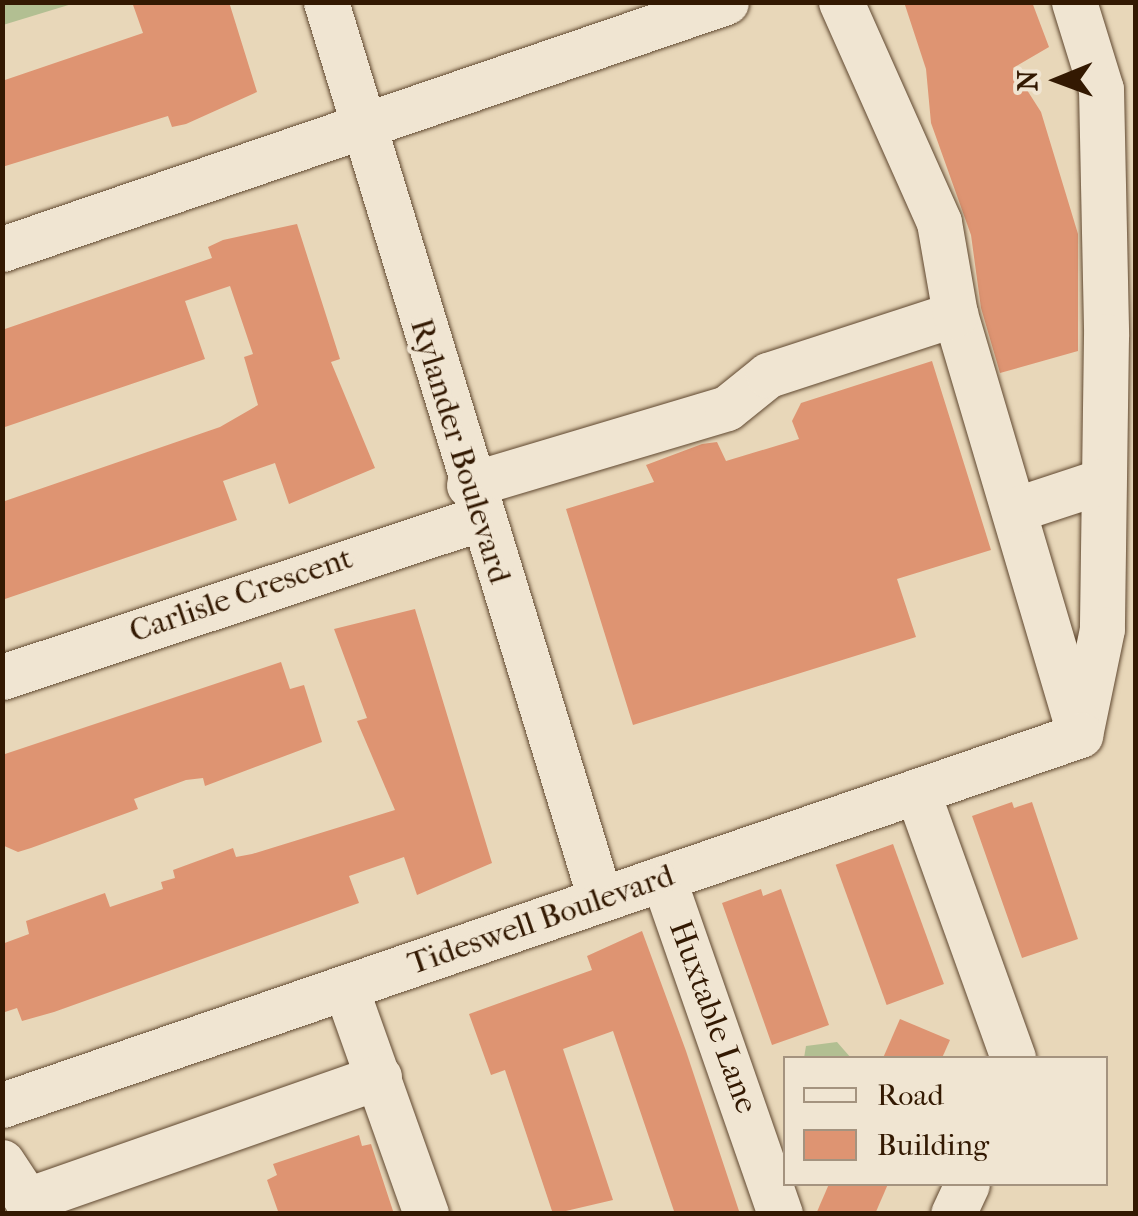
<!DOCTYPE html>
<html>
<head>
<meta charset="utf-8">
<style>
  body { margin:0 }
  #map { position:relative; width:1138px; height:1216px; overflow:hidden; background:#e8d7b9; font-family:"IM FELL French Canon",serif }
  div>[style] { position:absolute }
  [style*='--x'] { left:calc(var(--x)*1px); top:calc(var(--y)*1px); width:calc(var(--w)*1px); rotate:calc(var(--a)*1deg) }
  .green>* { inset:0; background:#b2bf92 }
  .building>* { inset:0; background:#de9472; transform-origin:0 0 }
  .roads { filter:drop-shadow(0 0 2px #604830) drop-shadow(0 0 2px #604830) }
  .minor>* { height:45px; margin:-22.5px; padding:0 22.5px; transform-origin:22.5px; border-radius:22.5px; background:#f0e5d2 }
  span { translate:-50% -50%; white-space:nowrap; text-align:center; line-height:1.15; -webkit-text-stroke:9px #f0e5d2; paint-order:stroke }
  .street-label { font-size:32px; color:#331902 }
  .frame { position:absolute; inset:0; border:5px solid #331902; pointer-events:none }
  .legend { position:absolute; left:783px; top:1056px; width:325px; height:130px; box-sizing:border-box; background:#f0e5d2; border:2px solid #a4937f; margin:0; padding:12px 18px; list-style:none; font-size:30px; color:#331902 }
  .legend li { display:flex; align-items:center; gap:20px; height:50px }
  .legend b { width:50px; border:2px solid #a4937f }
  .north { position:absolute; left:1008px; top:30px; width:100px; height:100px; -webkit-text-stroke:8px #f0e5d2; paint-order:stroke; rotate:269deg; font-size:28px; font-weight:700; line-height:40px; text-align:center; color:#331902 }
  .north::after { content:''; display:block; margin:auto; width:35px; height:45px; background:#331902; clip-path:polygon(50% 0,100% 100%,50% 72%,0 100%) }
</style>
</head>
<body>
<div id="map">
  <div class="green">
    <div style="clip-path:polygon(3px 2px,75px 2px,75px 3px,3px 25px)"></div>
    <div style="clip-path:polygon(837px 1042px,851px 1058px,804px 1058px,806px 1046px)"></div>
  </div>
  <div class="building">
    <div style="clip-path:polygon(132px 2px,229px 2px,257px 92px,186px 124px,172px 127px,168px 116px,2px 167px,2px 81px,143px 33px)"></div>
    <div style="clip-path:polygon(904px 2px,1032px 2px,1049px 47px,1013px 68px,1041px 112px,1078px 234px,1078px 351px,1000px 373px,981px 308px,971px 235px,931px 123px,926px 69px)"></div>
    <div style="clip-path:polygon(297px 224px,340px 359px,331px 362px,375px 468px,289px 504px,275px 463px,223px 481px,237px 520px,2px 600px,2px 502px,220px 427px,258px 405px,244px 357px,253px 354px,230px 286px,185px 301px,205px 359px,2px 428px,2px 330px,212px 258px,208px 247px,223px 240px)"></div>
    <div style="clip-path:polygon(932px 361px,991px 550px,897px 579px,916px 637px,633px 725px,566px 509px,654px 482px,646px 465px,702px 444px,717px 442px,726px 461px,799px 439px,792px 421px,801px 403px)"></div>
    <div style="clip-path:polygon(415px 609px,492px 863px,417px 895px,404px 857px,349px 876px,359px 903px,54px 1012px,22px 1021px,17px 1008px,2px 1013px,2px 944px,29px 934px,26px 921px,105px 893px,110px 907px,163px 889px,161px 882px,175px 878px,173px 870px,233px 848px,236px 857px,252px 854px,395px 810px,357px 721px,367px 718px,334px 629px)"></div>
    <div style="clip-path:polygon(281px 662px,290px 689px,304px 685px,322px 742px,205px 786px,203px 778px,186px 780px,134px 799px,138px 809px,31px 848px,18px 852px,2px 845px,2px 755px)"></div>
    <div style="clip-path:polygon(1012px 802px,1014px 808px,1032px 802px,1078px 939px,1022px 958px,972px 816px)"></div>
    <div style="left:893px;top:844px;width:149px;height:61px;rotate:70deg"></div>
    <div style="clip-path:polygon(761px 889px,763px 896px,781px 889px,829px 1025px,772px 1045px,722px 903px)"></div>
    <div style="clip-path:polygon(642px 931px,686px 1051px,740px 1214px,675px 1214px,613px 1031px,563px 1049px,613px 1200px,553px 1214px,505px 1070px,491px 1075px,469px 1014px,592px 970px,587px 956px)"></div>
    <div style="clip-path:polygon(900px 1019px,950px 1040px,942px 1058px,883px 1058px)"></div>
    <div style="clip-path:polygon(359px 1135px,362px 1146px,371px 1144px,394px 1214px,279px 1214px,267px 1180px,277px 1175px,273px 1164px)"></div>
    <div style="clip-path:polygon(829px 1184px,888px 1184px,875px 1214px,816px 1214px)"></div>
  </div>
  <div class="roads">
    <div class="minor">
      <div style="--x:326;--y:2;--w:937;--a:73"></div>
      <div style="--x:1074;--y:2;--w:91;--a:72.8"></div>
      <div style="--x:1101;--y:89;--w:247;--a:88.8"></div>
      <div style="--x:1106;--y:336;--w:293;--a:90.8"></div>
      <div style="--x:1102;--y:629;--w:108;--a:101.7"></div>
      <div style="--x:2;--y:249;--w:765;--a:-18.84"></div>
      <div style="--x:955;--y:314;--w:432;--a:73.5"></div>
      <div style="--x:469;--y:485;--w:269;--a:-16.6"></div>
      <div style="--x:727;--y:408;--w:53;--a:-38.8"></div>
      <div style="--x:768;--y:375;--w:197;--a:-18.1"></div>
      <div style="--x:955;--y:314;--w:93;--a:-99.9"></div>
      <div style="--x:939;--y:222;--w:241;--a:-114"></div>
      <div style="--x:1014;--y:510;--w:93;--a:-18.2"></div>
      <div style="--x:2;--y:677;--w:505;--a:-18.36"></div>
      <div style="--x:917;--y:791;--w:284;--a:70.2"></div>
      <div style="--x:663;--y:878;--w:356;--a:70.8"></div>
      <div style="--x:346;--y:989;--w:239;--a:70.4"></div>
      <div style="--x:2;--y:1105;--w:1140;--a:-18.94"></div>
      <div style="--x:2;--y:1162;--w:45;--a:56.7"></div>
      <div style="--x:27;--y:1200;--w:373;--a:-19.3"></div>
      <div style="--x:953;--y:1214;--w:33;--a:-65"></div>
    </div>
  </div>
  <div class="street-label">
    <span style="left:460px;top:451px;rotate:73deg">Rylander Boulevard</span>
    <span style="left:241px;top:595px;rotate:-19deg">Carlisle Crescent</span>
    <span style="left:541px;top:920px;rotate:-19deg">Tideswell Boulevard</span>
    <span style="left:713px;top:1017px;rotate:70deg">Huxtable Lane</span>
  </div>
  <div class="frame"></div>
  <ul class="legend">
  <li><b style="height:12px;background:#f0e5d2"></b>Road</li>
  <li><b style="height:28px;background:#de9472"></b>Building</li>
  </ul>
  <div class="north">N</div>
</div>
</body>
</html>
